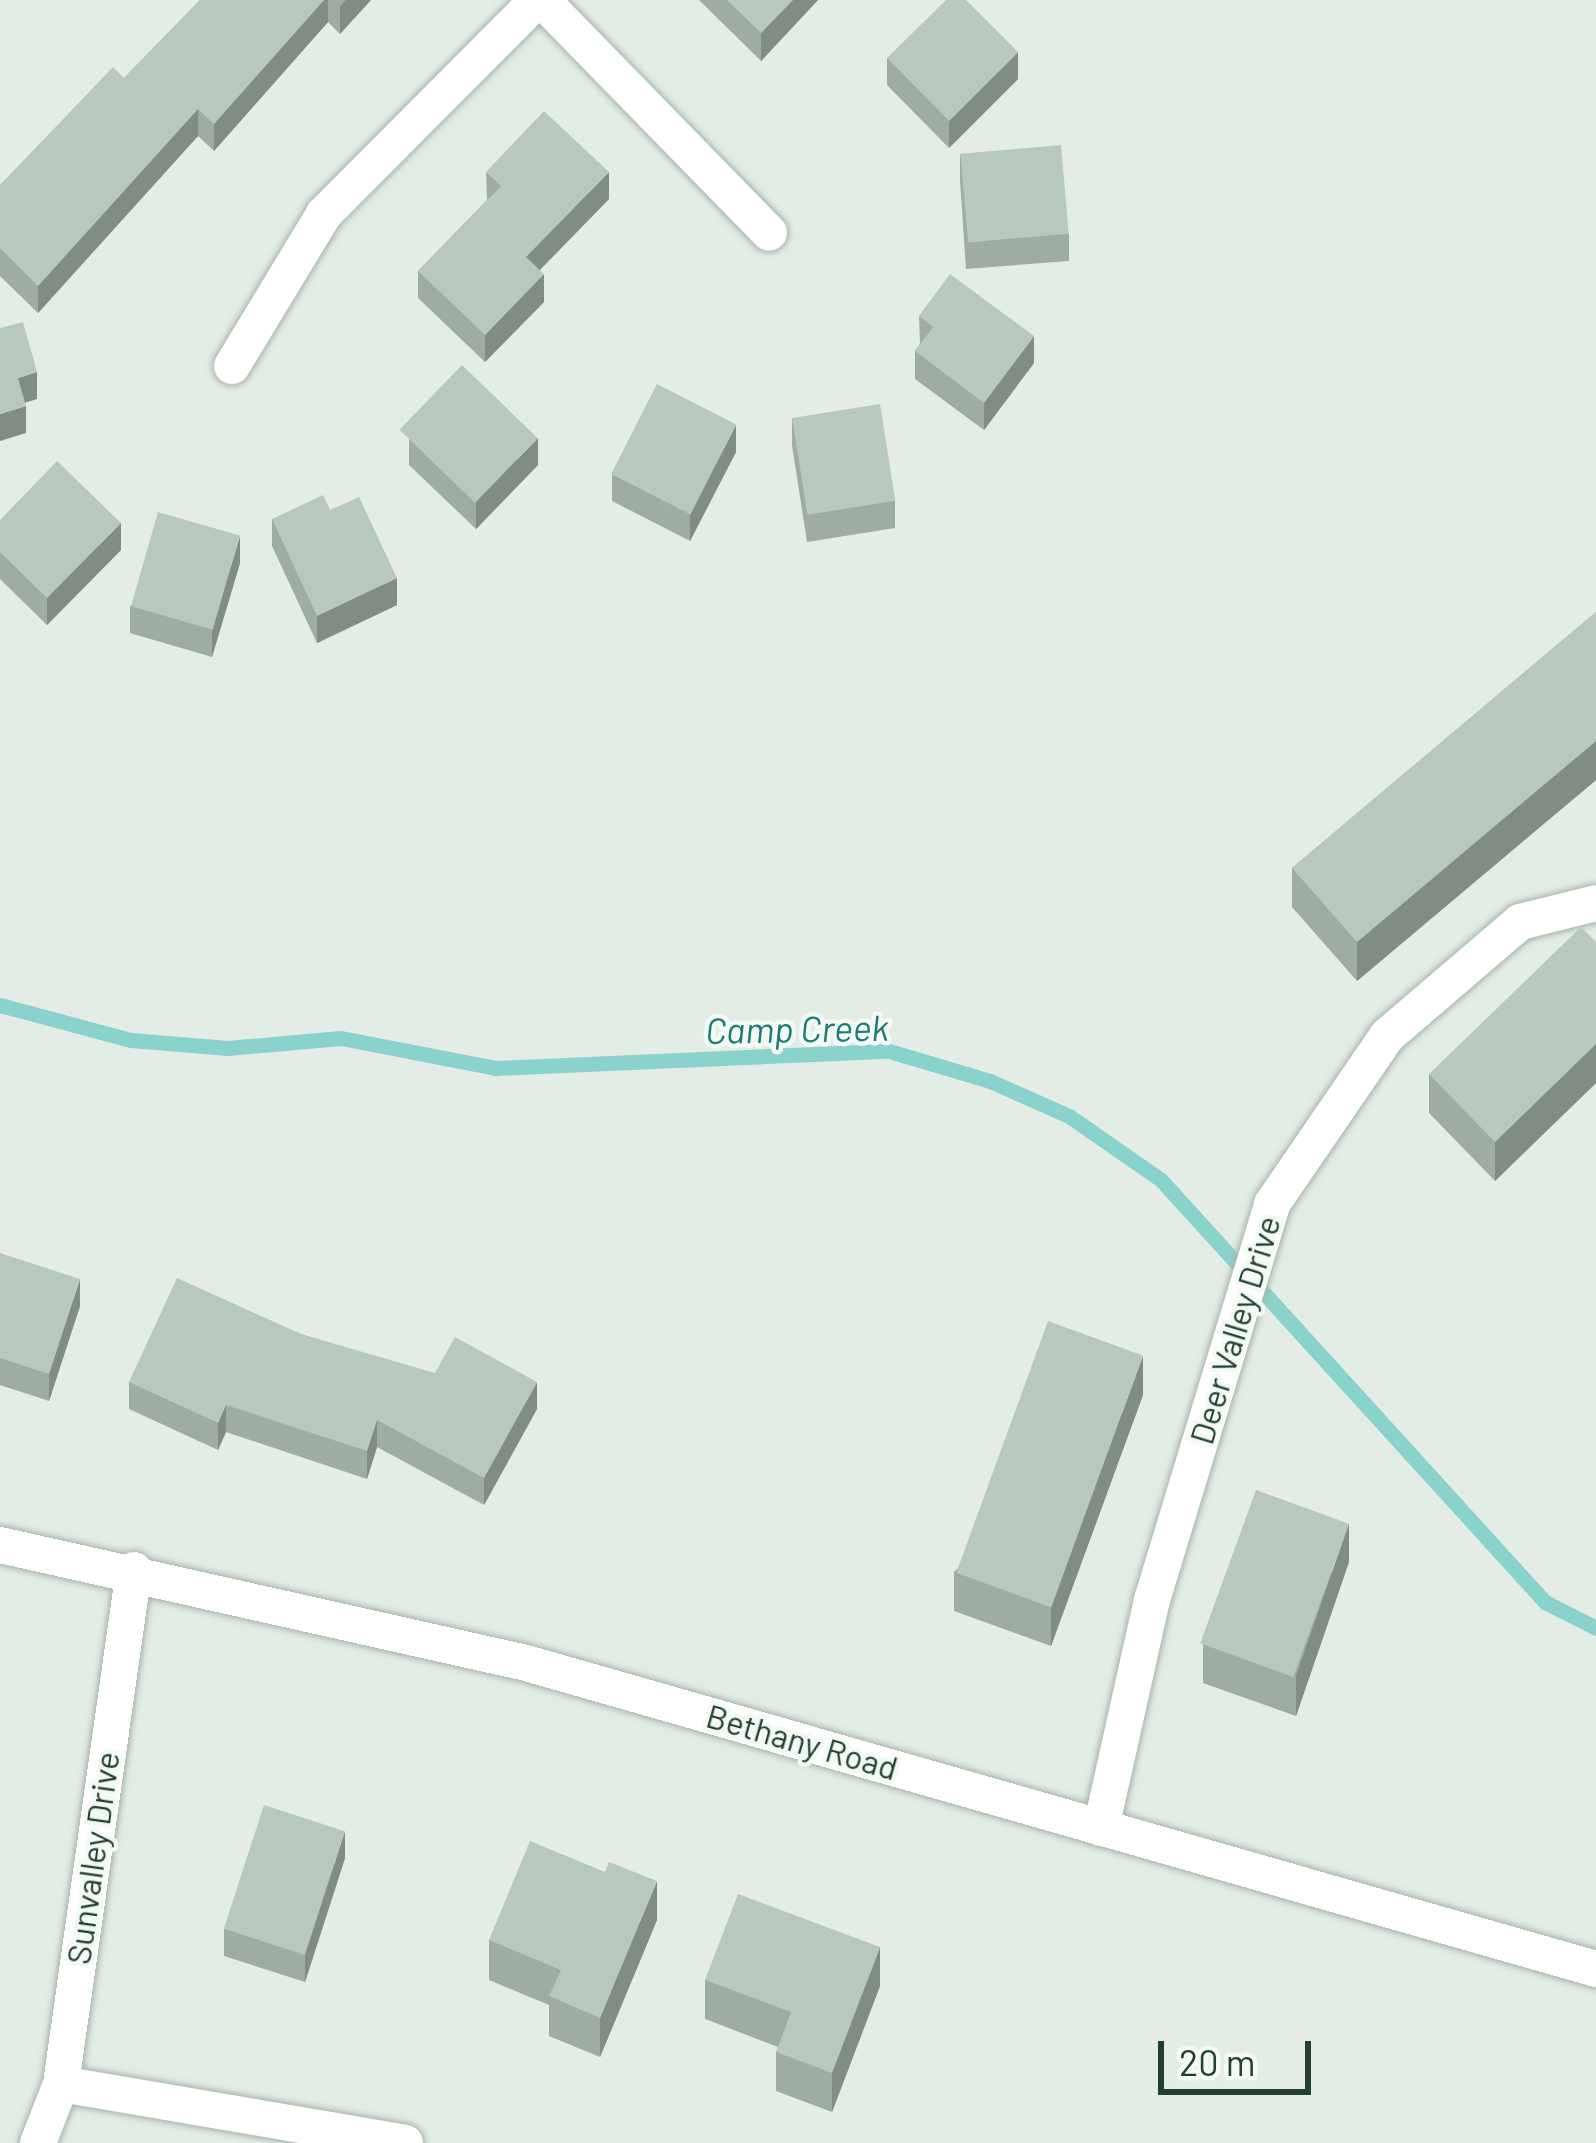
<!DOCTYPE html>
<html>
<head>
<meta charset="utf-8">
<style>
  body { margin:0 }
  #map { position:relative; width:1596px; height:2143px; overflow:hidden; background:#e3ede6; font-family:Barlow,sans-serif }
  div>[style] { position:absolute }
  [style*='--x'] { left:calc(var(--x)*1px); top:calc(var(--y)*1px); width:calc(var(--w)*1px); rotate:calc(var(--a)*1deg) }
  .stream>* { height:15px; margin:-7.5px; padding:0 7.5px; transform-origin:7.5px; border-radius:7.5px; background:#8ad3cc }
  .roads { filter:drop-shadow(0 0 3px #a5b5ac) drop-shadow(0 0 3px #a5b5ac) }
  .minor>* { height:36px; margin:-18px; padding:0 18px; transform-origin:18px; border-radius:18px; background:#fff }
  .wall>* { inset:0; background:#9eaca3 }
  .shaded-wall>* { inset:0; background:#818c85 }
  .building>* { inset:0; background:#b8c8be; transform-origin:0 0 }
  span { translate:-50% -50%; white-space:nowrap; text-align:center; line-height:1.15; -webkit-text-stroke:9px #f3f9f5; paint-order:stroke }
  .street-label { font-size:33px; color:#223f30 }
  .water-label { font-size:36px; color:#1b7c74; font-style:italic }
  .scale { position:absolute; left:1158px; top:2041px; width:153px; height:54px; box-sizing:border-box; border:6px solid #223f30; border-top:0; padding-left:15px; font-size:36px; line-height:42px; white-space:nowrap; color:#223f30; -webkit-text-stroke:9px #f3f9f5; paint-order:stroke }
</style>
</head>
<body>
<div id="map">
  <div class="stream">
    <div style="--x:0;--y:1005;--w:136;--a:15"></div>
    <div style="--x:131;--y:1040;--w:97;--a:4.7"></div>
    <div style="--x:228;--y:1048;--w:113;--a:-5.1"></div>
    <div style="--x:341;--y:1038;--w:157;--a:11"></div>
    <div style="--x:495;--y:1068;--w:394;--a:-2.5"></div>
    <div style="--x:889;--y:1051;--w:105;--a:16.5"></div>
    <div style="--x:990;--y:1081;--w:86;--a:23.9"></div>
    <div style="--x:1069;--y:1116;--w:112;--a:34.8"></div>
    <div style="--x:1161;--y:1180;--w:571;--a:47.7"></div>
    <div style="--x:1545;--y:1602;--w:57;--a:27"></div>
  </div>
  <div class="roads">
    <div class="minor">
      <div style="--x:542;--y:0;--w:325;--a:45.7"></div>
      <div style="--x:232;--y:366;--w:178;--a:-58.8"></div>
      <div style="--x:324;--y:214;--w:302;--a:-45.1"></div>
      <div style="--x:0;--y:1545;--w:539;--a:12.64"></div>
      <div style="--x:526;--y:1663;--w:1113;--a:15.96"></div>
      <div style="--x:1101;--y:1828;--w:234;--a:-77.4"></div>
      <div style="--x:1152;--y:1600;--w:414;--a:-73.1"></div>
      <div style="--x:1272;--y:1204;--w:204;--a:-55.6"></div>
      <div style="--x:1387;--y:1036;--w:175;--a:-40.6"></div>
      <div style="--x:1520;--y:922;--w:78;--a:-14"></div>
      <div style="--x:61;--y:2084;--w:349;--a:9.7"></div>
      <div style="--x:38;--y:2143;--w:63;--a:-68.7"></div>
      <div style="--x:61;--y:2084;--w:519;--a:-81.92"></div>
    </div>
  </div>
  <div class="wall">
    <div style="clip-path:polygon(200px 0,371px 0,340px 34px,328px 22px,214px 151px,198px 136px,38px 313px,0 276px,0 185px,124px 78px)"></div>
    <div style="clip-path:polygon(699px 0,818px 0,761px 61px)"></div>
    <div style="clip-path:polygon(887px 58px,1018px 79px,949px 148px,887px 85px)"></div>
    <div style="clip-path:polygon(960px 154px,1069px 234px,1069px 261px,966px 269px,960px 181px)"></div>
    <div style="clip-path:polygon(486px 172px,609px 199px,540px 270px,544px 302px,485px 362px,418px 298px,418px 271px,487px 200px)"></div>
    <div style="clip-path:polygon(919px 316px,1034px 363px,984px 430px,915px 379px,915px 351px,920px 344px)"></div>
    <div style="clip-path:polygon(792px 418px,895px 501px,895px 528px,807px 542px,792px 445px)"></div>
    <div style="clip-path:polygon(409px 438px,538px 465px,476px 529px,409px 465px)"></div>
    <div style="clip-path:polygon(736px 452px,690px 541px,612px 501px,612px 474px)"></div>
    <div style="clip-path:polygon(330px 510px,397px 605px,317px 643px,272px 546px,272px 519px)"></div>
    <div style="clip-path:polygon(0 520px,121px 550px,47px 625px,0 579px)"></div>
    <div style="clip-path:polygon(240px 563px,212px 657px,130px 633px,130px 606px)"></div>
    <div style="clip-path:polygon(1596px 612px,1596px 780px,1357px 981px,1292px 907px,1292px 868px)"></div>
    <div style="clip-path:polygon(1596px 942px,1596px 1083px,1495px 1181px,1429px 1113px,1429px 1074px)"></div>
    <div style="clip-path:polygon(0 1253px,80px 1306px,49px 1401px,0 1385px)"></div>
    <div style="clip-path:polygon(301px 1334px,537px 1409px,484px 1505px,377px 1447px,367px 1479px,226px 1432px,218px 1450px,129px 1409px,129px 1382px)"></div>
    <div style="clip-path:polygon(1143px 1395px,1051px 1646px,954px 1611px,954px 1572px)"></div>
    <div style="clip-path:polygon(1349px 1562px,1296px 1716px,1203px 1683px,1203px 1644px)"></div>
    <div style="clip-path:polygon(345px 1858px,305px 1982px,224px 1956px,224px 1929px)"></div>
    <div style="clip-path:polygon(657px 1920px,600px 2057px,549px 2036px,549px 2005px,489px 1980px,489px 1940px)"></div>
    <div style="clip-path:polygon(705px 1980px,880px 1986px,832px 2112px,776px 2091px,776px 2052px,778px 2047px,705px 2019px)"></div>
  </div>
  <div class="shaded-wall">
    <div style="clip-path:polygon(324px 0,328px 0,328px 22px,214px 151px,214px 124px)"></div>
    <div style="clip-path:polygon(346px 0,371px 0,340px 34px,340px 7px)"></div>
    <div style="clip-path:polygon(793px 0,818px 0,761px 61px,761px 33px)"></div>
    <div style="clip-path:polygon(1018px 52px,1018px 79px,949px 148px,949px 121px)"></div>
    <div style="clip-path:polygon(198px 109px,198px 136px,38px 313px,38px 286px)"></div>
    <div style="clip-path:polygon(609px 172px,609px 199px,526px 284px,526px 257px)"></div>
    <div style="clip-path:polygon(544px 274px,544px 302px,485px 362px,485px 335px)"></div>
    <div style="clip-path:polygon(1034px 336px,1034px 363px,984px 430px,984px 403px)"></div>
    <div style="clip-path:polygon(37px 372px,37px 399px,18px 405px,18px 378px)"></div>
    <div style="clip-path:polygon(26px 406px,26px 433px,0 441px,0 414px)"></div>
    <div style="clip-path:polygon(736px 425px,736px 452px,690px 541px,690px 514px)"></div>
    <div style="clip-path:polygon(538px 438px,538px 465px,476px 529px,476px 502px)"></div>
    <div style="clip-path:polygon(121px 523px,121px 550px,47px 625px,47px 598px)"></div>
    <div style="clip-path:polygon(240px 536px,240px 563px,212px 657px,212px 630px)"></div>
    <div style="clip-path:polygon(397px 578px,397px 605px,317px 643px,317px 616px)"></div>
    <div style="clip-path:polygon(1596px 741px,1596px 780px,1357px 981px,1357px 942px)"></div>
    <div style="clip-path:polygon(1596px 1044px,1596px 1083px,1495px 1181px,1495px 1142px)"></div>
    <div style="clip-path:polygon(80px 1279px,80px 1306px,49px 1401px,49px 1374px)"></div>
    <div style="clip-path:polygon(1143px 1356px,1143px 1395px,1051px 1646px,1051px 1607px)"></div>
    <div style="clip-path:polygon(537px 1382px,537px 1409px,484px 1505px,484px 1478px)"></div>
    <div style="clip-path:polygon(226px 1405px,226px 1432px,218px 1450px,218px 1423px)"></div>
    <div style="clip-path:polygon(377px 1420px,377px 1447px,367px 1479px,367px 1451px)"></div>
    <div style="clip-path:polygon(1349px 1523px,1349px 1562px,1296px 1716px,1296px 1676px)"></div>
    <div style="clip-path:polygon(345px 1831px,345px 1858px,305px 1982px,305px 1955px)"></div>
    <div style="clip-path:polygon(657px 1881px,657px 1920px,600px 2057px,600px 2018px)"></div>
    <div style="clip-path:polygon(880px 1947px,880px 1986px,832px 2112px,832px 2073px)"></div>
  </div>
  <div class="building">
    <div style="clip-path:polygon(200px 0,324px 0,214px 124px,198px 109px,38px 286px,0 248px,0 185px,113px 67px,124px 78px)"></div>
    <div style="clip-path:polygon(727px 0,793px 0,761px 33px)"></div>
    <div style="clip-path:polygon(946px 0,966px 0,1018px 52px,949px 121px,887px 58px)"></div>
    <div style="clip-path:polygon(544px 111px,609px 172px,526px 257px,544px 274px,485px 335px,418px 271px,501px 186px,486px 172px)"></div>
    <div style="left:1061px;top:145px;width:89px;height:101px;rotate:85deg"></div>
    <div style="clip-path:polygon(950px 274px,1034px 336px,984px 403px,915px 351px,933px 327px,919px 316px)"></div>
    <div style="clip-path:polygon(23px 322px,37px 372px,18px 378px,26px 406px,0 414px,0 328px)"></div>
    <div style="left:462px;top:365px;width:105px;height:90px;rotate:44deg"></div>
    <div style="left:657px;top:384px;width:89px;height:101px;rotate:27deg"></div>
    <div style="left:880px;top:404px;width:98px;height:89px;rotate:81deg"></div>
    <div style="clip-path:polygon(57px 461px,121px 523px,47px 598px,0 552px,0 520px)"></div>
    <div style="clip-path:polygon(323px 495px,330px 510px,359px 497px,397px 578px,317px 616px,272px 519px)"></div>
    <div style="left:158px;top:512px;width:85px;height:98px;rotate:16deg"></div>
    <div style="clip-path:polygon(1596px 612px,1596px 741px,1357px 942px,1292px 868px)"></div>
    <div style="clip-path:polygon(1581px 927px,1596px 942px,1596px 1044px,1495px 1142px,1429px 1074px)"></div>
    <div style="clip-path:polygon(0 1253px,80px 1279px,49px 1374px,0 1358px)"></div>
    <div style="clip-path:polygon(177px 1278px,301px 1334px,435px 1373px,455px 1337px,537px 1382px,484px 1478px,377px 1420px,367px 1451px,226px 1405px,218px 1423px,129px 1382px)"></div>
    <div style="left:1048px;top:1321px;width:101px;height:268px;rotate:20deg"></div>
    <div style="left:1256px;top:1490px;width:99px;height:163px;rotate:20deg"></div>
    <div style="left:264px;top:1805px;width:85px;height:130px;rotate:18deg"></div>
    <div style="clip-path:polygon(530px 1841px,605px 1872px,609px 1862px,657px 1881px,600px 2018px,549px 1996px,561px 1970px,489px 1940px)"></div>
    <div style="clip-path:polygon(738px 1894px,880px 1947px,832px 2073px,776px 2052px,791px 2012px,705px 1980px)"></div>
  </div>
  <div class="street-label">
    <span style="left:1235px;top:1330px;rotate:-73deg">Deer Valley Drive</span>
    <span style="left:802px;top:1742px;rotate:16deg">Bethany Road</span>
    <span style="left:93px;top:1858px;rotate:-82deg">Sunvalley Drive</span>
  </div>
  <div class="water-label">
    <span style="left:797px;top:1028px;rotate:-1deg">Camp Creek</span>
  </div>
  <div class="scale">20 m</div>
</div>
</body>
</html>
